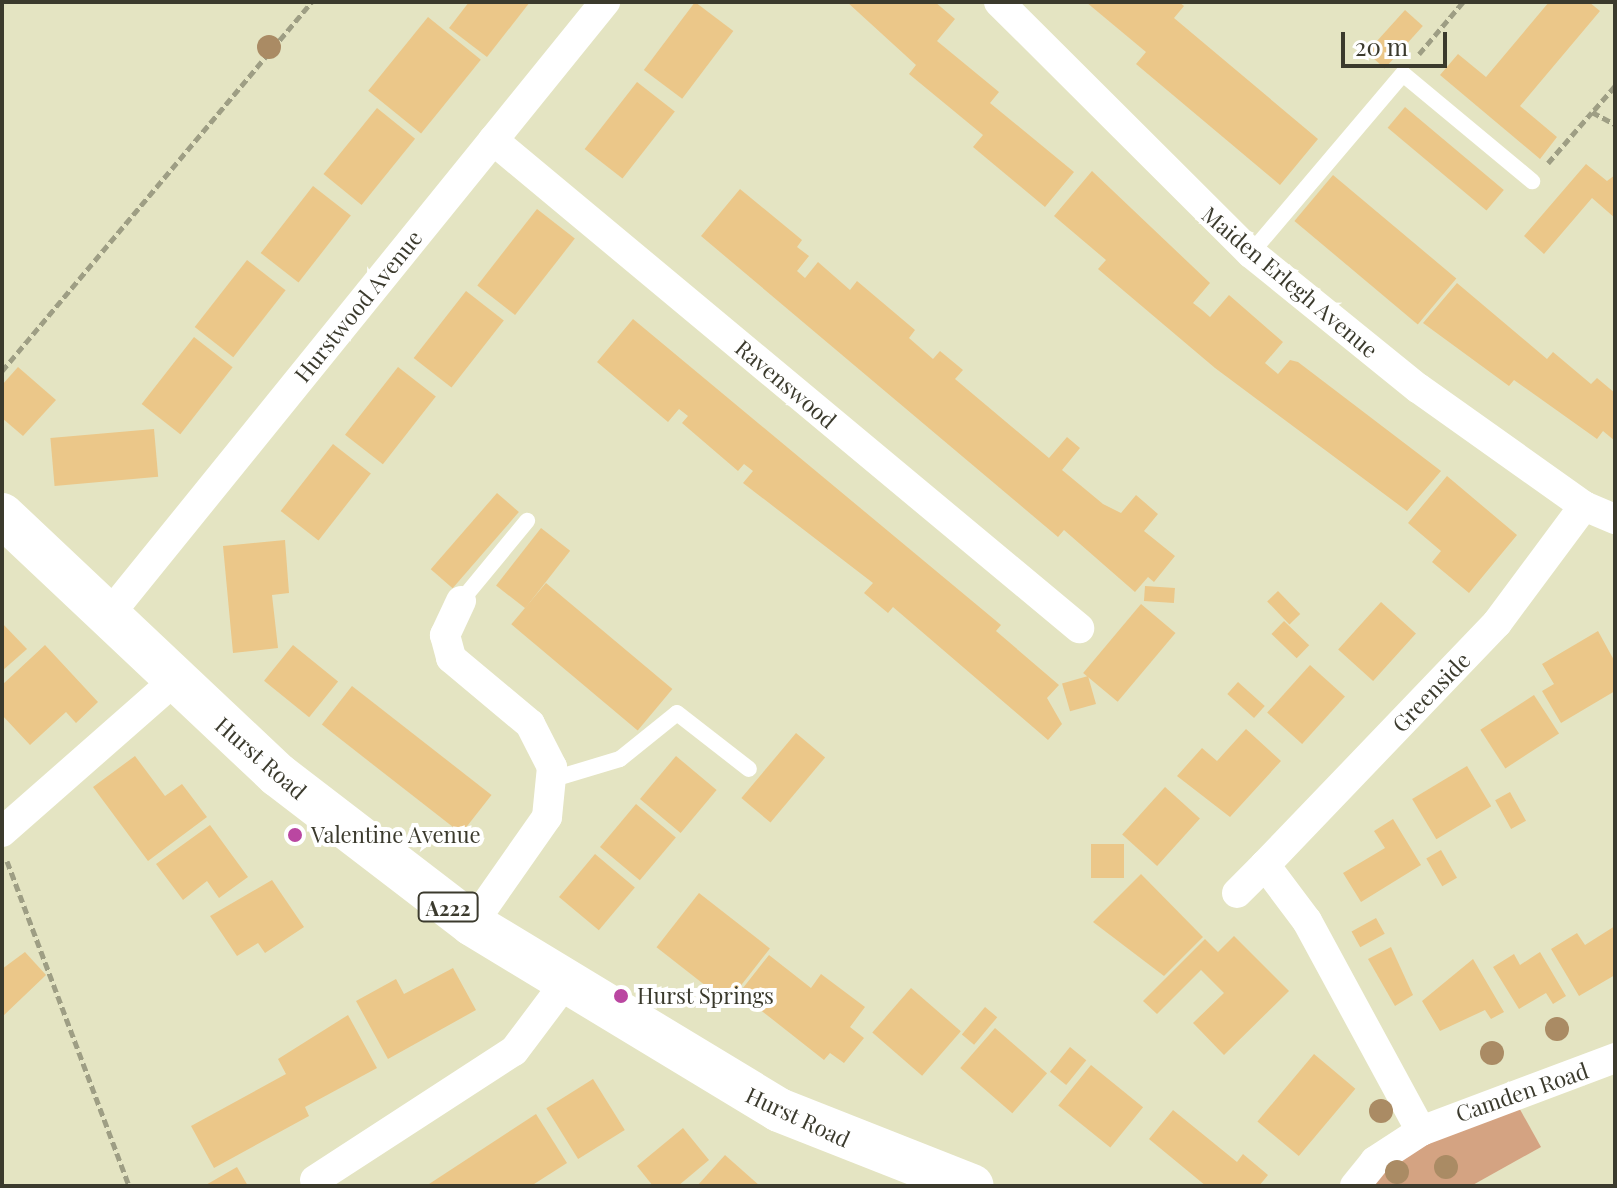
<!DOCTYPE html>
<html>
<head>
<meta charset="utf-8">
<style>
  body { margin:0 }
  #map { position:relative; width:1617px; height:1188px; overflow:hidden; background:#e4e4c2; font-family:"Playfair Display",serif }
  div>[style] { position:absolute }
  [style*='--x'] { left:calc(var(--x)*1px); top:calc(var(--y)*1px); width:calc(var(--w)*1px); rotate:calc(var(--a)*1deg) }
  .green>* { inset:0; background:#d4a382 }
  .building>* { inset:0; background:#ebc789; transform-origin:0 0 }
  .path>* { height:5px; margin-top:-2.5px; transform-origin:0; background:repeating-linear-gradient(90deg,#9e9e84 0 8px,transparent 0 12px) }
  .service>* { height:16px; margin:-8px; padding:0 8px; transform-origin:8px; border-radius:8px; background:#fff }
  .minor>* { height:30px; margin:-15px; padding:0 15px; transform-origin:15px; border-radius:15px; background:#fff }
  .primary>* { height:44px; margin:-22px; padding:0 22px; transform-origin:22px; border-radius:22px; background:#fff }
  .trees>* { width:24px; height:24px; margin:-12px; border-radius:50%; background:#aa8b64 }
  .dots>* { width:22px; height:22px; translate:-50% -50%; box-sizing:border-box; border:4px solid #fff; border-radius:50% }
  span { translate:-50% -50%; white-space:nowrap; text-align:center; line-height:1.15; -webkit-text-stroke:8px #fff; paint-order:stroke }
  .shield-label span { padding:2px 6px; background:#fff; border:2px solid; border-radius:6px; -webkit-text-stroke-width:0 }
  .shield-label { font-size:20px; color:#3b3a2d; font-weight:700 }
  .street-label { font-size:22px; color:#3b3a2d }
  .poi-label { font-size:22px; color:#3b3a2d }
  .left { translate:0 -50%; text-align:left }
  .frame { position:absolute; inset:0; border:4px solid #3b3a2d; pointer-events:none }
  .scale { position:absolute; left:1341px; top:32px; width:106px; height:36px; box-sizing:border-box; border:4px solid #3b3a2d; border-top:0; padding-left:10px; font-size:24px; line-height:28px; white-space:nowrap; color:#3b3a2d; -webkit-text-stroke:6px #fff; paint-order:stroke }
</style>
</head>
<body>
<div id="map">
  <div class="green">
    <div style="clip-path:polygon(1517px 1104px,1541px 1147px,1471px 1186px,1369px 1186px,1421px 1142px)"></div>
  </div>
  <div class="building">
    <div style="clip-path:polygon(469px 2px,530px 2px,487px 57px,449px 28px)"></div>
    <div style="left:695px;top:2px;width:48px;height:85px;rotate:37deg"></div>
    <div style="clip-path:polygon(847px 2px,935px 2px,955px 19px,937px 41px,999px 92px,990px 103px,1074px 172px,1045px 207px,973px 147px,983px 135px,909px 74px,916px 65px)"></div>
    <div style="clip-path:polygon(1086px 2px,1179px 2px,1184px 6px,1174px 18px,1318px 139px,1280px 185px,1136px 64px,1146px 52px)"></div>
    <div style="clip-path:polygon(1549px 2px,1589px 2px,1600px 11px,1520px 106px,1557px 137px,1540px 159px,1440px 75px,1458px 54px,1486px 77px)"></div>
    <div style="left:1405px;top:10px;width:24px;height:57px;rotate:42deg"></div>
    <div style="left:428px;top:17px;width:68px;height:95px;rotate:39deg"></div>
    <div style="left:637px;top:82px;width:48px;height:85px;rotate:38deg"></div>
    <div style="left:1405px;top:107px;width:129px;height:27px;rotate:40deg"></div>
    <div style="left:377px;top:108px;width:49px;height:85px;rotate:39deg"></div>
    <div style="clip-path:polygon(1586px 164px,1607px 181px,1615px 175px,1615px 218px,1592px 198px,1544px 254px,1524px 236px)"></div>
    <div style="clip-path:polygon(1092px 171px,1210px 283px,1193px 303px,1202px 310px,1210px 317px,1229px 295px,1283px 342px,1265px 363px,1278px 374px,1290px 360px,1298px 362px,1441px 471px,1407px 511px,1215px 368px,1098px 269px,1106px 260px,1054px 216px)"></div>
    <div style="left:1333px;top:175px;width:161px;height:60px;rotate:40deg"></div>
    <div style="left:313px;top:186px;width:48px;height:85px;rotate:38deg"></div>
    <div style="clip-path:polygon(740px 189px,802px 240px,797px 247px,809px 256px,797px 271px,805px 278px,818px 262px,850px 290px,857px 281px,915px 330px,909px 338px,933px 359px,940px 351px,963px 370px,955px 379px,1049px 458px,1067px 437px,1080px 448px,1062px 470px,1103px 504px,1121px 513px,1136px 495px,1158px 514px,1144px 531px,1175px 556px,1154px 582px,1148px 577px,1135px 592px,1064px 530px,1058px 537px,701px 236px)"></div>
    <div style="left:537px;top:209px;width:48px;height:97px;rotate:38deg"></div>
    <div style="left:247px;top:260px;width:49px;height:85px;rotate:38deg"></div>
    <div style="clip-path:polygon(1457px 283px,1547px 359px,1553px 352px,1591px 384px,1597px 378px,1615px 393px,1615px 441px,1603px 431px,1597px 439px,1514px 380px,1509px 386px,1423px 323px)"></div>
    <div style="left:466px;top:291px;width:48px;height:85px;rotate:38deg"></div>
    <div style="clip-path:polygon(633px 319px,1001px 625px,996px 631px,1059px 685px,1047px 698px,1062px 724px,1048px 740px,893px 607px,888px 613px,864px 593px,873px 583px,743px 483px,753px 471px,744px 464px,738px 471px,682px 423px,688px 416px,679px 409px,668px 422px,597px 362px)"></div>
    <div style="left:194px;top:337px;width:49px;height:85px;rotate:38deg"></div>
    <div style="clip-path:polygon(18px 367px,56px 400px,23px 436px,2px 418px,2px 385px)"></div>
    <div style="left:398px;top:367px;width:48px;height:86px;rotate:38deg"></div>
    <div style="left:154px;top:429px;width:48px;height:104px;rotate:85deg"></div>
    <div style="left:333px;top:444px;width:48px;height:85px;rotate:38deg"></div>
    <div style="clip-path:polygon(1447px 476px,1517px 535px,1469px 593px,1432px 562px,1441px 551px,1408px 523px)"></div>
    <div style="left:497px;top:493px;width:29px;height:101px;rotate:41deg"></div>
    <div style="left:541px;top:528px;width:37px;height:73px;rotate:38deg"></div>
    <div style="clip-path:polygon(285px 540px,289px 593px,272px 595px,278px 648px,233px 653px,223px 546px)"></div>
    <div style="left:546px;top:583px;width:165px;height:54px;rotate:40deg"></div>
    <div style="left:1145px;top:586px;width:30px;height:15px;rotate:4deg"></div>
    <div style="left:1278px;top:591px;width:32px;height:15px;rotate:46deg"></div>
    <div style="left:1381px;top:602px;width:47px;height:64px;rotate:42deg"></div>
    <div style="left:1141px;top:604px;width:45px;height:90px;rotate:40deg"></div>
    <div style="left:1284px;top:621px;width:35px;height:18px;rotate:44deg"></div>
    <div style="clip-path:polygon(2px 623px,27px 649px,2px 671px)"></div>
    <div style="clip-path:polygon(1598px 631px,1615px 662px,1615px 691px,1561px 723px,1542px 691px,1554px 684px,1542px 664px)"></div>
    <div style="clip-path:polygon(45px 645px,98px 702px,76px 723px,66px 712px,30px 745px,2px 715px,2px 685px)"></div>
    <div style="left:293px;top:645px;width:58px;height:46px;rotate:39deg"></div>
    <div style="left:1310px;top:665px;width:47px;height:64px;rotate:42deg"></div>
    <div style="left:1088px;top:676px;width:29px;height:27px;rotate:74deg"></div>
    <div style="left:1238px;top:682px;width:36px;height:16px;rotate:42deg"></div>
    <div style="left:352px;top:686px;width:177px;height:49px;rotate:38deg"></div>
    <div style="left:1534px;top:695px;width:46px;height:64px;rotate:57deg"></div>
    <div style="clip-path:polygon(1246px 729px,1281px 761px,1230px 817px,1177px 776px,1202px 748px,1217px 761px)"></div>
    <div style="left:796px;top:733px;width:38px;height:85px;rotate:40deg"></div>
    <div style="clip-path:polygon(135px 756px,165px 796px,182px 784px,207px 817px,148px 861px,93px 787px)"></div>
    <div style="left:676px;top:756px;width:53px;height:56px;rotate:40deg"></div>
    <div style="left:1467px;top:766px;width:47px;height:64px;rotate:59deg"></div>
    <div style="left:1165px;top:787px;width:47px;height:64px;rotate:42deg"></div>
    <div style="left:1510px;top:792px;width:33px;height:17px;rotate:61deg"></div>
    <div style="left:636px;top:804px;width:52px;height:56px;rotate:40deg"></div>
    <div style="clip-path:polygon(1393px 819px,1421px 865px,1361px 902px,1343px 873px,1385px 848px,1374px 831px)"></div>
    <div style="clip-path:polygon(210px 825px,248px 877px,219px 898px,207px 881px,183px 900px,156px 864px)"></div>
    <div style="left:1091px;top:844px;width:33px;height:34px"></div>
    <div style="left:1441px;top:850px;width:32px;height:17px;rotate:60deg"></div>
    <div style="left:595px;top:854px;width:52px;height:56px;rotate:40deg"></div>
    <div style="clip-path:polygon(1141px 874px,1203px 937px,1164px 976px,1093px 922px)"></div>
    <div style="clip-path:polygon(272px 880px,304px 927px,265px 953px,258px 943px,237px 956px,210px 916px)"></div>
    <div style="left:699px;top:893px;width:90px;height:69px;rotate:38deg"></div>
    <div style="left:1376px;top:918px;width:18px;height:28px;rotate:61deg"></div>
    <div style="clip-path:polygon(1615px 926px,1615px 975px,1579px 996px,1551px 949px,1577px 933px,1585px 945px)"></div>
    <div style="clip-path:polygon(1234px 936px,1289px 991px,1224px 1055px,1193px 1023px,1224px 993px,1201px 970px,1157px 1014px,1143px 1001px,1205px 939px,1218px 952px)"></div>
    <div style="clip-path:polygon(1391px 947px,1413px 995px,1395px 1006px,1368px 959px)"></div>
    <div style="clip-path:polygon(25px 952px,46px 975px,2px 1017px,2px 969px)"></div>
    <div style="clip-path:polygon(1540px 952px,1566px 996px,1553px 1004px,1546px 993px,1519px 1009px,1493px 967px,1514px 954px,1520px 965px)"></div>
    <div style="clip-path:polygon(769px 955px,811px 988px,821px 974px,865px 1007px,850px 1027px,864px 1038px,844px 1063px,830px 1053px,824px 1060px,739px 993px)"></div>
    <div style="clip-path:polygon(1473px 959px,1504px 1012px,1491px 1019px,1485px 1010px,1440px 1031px,1422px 1001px)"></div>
    <div style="clip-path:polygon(453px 968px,476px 1010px,388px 1059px,356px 1001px,396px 979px,404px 994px)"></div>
    <div style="left:911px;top:988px;width:66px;height:59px;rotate:41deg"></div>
    <div style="left:985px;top:1007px;width:16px;height:36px;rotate:40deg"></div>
    <div style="clip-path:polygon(348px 1015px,377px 1068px,305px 1107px,309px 1116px,214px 1168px,191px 1126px,286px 1074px,278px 1059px)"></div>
    <div style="left:995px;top:1028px;width:69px;height:53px;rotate:41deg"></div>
    <div style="left:1070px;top:1047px;width:21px;height:32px;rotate:39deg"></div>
    <div style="left:1314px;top:1054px;width:54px;height:88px;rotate:40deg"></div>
    <div style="left:1091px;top:1065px;width:67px;height:52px;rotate:39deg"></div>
    <div style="left:593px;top:1079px;width:60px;height:55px;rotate:58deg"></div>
    <div style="clip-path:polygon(1173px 1110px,1237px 1162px,1243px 1154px,1268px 1175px,1259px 1186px,1206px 1186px,1149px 1139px)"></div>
    <div style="clip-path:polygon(536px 1114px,567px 1163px,531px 1186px,426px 1186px)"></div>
    <div style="clip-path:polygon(683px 1128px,709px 1160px,678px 1186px,653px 1186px,637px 1166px)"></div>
    <div style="clip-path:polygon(725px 1155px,760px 1186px,697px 1186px)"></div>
    <div style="clip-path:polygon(237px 1167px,248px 1186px,204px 1186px)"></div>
  </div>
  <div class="path">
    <div style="--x:1419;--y:54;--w:68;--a:-49.8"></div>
    <div style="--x:1615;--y:86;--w:35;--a:131"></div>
    <div style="--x:1592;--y:112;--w:26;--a:28"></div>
    <div style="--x:1548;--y:163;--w:67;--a:-49.2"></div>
    <div style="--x:2;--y:371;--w:482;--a:-50"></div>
    <div style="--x:7;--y:861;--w:347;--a:69.4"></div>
  </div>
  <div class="service">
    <div style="--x:1251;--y:253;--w:235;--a:-49.7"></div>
    <div style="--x:1403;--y:74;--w:168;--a:39.7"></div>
    <div style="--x:461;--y:601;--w:104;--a:-50.5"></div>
    <div style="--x:550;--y:780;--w:73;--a:-16.7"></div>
    <div style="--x:620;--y:759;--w:73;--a:-38.9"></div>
    <div style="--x:677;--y:713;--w:91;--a:37.9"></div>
  </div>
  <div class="minor">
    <div style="--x:999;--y:2;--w:356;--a:44.9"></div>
    <div style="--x:1251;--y:253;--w:215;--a:39"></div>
    <div style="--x:1418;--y:388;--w:204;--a:35.4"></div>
    <div style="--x:1584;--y:506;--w:34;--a:23"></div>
    <div style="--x:493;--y:140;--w:763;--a:39.79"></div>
    <div style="--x:461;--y:601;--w:38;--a:115"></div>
    <div style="--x:445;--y:635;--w:24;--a:75"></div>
    <div style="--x:451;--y:658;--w:103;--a:39.9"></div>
    <div style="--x:530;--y:724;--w:48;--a:62.9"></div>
    <div style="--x:552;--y:767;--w:50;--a:95.7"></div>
    <div style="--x:547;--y:817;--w:131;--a:125"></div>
    <div style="--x:112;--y:611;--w:784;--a:-51.01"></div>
    <div style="--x:2;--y:832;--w:232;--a:-41.3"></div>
    <div style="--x:1237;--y:893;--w:40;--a:-45"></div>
    <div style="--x:1421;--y:1131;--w:239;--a:-118.5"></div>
    <div style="--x:1307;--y:921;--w:70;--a:-126.9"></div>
    <div style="--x:1265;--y:865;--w:335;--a:-46.2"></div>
    <div style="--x:1497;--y:623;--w:146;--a:-53.4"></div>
    <div style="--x:315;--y:1180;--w:237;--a:-33"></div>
    <div style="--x:514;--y:1051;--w:85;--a:-53.1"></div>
    <div style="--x:1355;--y:1186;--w:32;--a:-51"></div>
    <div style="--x:1375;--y:1161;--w:55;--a:-33.1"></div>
    <div style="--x:1421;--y:1131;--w:207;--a:-20.6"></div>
  </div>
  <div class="primary">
    <div style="--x:2;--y:515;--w:379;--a:43.3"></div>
    <div style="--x:278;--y:775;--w:245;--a:37.5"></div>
    <div style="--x:472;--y:924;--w:359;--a:31.2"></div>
    <div style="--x:779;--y:1110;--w:207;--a:21.5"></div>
  </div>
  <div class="trees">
    <div style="left:269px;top:47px"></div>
    <div style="left:1557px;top:1029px"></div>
    <div style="left:1492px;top:1053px"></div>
    <div style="left:1381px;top:1111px"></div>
    <div style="left:1446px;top:1167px"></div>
    <div style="left:1397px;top:1172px"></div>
  </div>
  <div class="dots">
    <div style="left:295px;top:835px;background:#ba47a1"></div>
    <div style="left:621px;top:996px;background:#ba47a1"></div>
  </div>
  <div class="shield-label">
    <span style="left:448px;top:907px">A222</span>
  </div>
  <div class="street-label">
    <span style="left:1290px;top:282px;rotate:40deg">Maiden Erlegh Avenue</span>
    <span style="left:358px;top:306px;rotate:-51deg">Hurstwood Avenue</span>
    <span style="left:786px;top:384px;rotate:40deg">Ravenswood</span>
    <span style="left:1431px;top:692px;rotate:-46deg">Greenside</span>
    <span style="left:261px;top:758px;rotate:41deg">Hurst Road</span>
    <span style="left:1522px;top:1092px;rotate:-19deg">Camden Road</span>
    <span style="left:798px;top:1117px;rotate:25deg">Hurst Road</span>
  </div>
  <div class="poi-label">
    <span class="left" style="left:311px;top:835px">Valentine Avenue</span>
    <span class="left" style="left:637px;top:996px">Hurst Springs</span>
  </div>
  <div class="frame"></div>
  <div class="scale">20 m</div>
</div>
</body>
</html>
